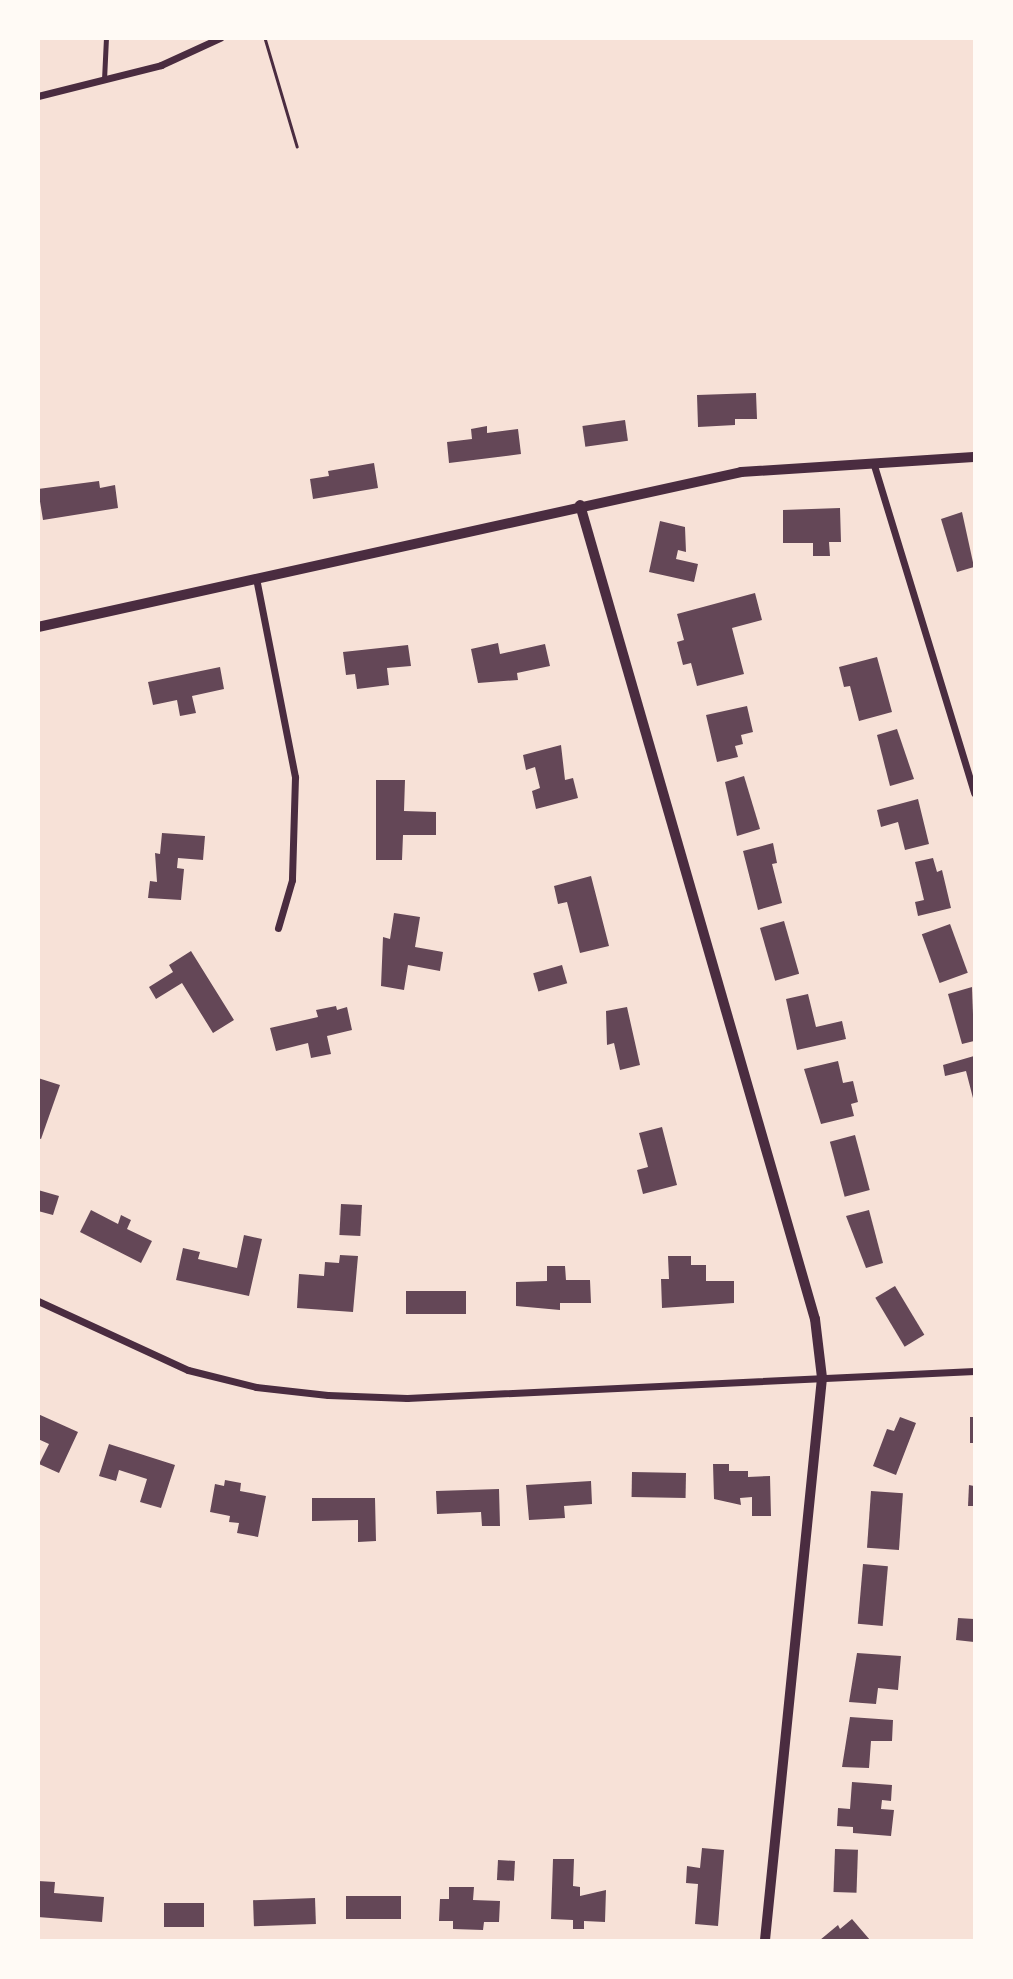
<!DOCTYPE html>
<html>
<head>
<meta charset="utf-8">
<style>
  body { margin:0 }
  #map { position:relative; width:1013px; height:1979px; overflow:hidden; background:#f7e1d7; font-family:Lato,sans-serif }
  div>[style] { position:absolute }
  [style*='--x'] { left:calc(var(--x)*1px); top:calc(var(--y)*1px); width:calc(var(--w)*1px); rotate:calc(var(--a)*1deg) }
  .building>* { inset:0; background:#644757; transform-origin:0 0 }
  .path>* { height:2.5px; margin:-1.25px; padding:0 1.25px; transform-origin:1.25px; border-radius:1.25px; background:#4a2c40 }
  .service>* { height:4.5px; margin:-2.25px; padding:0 2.25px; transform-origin:2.25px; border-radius:2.25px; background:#4a2c40 }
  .minor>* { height:7px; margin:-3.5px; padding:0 3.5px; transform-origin:3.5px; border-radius:3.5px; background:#4a2c40 }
  .tertiary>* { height:10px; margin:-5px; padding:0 5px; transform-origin:5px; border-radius:5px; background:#4a2c40 }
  span { translate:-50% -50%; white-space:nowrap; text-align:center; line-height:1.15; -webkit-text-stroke:5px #fffaf5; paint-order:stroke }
  .frame { position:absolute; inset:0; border:40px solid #fffaf5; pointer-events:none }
</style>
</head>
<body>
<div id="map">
  <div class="building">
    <div style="clip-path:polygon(756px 393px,757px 419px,735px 419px,735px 425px,698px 427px,697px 395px)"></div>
    <div style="left:625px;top:420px;width:21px;height:43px;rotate:82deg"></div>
    <div style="clip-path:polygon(487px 426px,487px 433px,518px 429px,521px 454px,449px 463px,447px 442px,472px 439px,471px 429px)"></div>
    <div style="clip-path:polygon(374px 463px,378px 488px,313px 499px,310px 479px,329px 476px,328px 471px)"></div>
    <div style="clip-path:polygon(99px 481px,100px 488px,115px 485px,118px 508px,43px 520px,38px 489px)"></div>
    <div style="clip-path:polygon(840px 508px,841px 542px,829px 542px,830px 556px,813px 556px,813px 543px,783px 543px,783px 510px)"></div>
    <div style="clip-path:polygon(962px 512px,974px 567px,957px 572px,941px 519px)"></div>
    <div style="clip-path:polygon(660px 521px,685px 527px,686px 552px,678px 550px,676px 559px,698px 564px,694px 582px,649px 572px)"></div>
    <div style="clip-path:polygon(755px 593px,762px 620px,732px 628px,744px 674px,697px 686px,691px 663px,683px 665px,677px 642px,684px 640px,677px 614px)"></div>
    <div style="clip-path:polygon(498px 643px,500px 654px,545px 644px,550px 666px,517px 673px,518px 680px,478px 683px,471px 649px)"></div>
    <div style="clip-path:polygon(408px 645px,411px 666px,387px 668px,389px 685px,357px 689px,355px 674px,346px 675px,343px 652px)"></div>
    <div style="clip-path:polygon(877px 657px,892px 712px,859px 721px,850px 686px,844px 687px,839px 667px)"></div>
    <div style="clip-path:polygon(220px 667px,224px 689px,192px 696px,196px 713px,180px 716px,177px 700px,153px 705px,148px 682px)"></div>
    <div style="clip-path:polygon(747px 706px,753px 732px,741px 735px,743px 744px,735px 746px,738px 757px,717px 762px,706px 715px)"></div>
    <div style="clip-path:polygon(897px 729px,914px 779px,890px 786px,877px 735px)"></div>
    <div style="clip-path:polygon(561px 745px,565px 780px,573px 778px,578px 798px,536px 809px,532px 791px,540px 788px,535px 767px,526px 770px,523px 755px)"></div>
    <div style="clip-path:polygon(744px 776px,760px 829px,737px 836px,725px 782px)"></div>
    <div style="clip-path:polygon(376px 780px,405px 780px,404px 811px,436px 812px,436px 835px,403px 835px,402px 860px,376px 860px)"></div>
    <div style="clip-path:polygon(918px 799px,929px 844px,905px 850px,898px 822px,881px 827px,877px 810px)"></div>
    <div style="clip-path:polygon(162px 833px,205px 836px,203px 860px,178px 858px,177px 868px,184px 869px,181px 900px,148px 898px,150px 881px,157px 882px,155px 853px,160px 854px)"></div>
    <div style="clip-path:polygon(773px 843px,777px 863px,772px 864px,782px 903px,758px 910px,743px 851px)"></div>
    <div style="clip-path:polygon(933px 858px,937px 872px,942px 870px,951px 908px,918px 916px,915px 902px,924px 900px,915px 862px)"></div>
    <div style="clip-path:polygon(591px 876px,609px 946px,580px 953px,567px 902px,558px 904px,554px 886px)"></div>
    <div style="clip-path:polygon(394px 913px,420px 917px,415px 947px,443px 952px,440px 971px,408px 965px,404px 990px,381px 986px,383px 937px,390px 939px)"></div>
    <div style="left:784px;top:921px;width:55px;height:25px;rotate:74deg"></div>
    <div style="left:950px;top:924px;width:52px;height:30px;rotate:70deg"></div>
    <div style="clip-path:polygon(191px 951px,234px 1020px,213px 1033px,182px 983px,156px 999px,149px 987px,173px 972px,169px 965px)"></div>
    <div style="left:562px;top:965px;width:19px;height:30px;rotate:74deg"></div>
    <div style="clip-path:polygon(972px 987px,974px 1041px,962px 1044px,948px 994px)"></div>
    <div style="clip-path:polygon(808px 994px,816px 1027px,842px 1021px,846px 1039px,797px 1050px,786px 999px)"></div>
    <div style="clip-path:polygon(336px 1006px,337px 1010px,347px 1007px,352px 1030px,327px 1036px,331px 1054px,311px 1058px,308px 1043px,276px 1051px,270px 1028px,318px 1017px,316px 1010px)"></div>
    <div style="clip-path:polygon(627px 1007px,640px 1065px,620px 1070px,614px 1043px,607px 1045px,606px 1011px)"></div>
    <div style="clip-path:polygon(974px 1056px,974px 1102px,966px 1071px,945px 1076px,943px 1065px)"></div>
    <div style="clip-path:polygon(838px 1061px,843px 1083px,853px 1081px,858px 1102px,851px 1104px,854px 1116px,821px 1124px,804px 1069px)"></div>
    <div style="clip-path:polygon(38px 1078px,60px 1085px,41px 1139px,38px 1138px)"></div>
    <div style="clip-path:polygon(662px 1127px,677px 1185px,643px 1194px,637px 1170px,648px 1167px,639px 1133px)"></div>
    <div style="left:855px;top:1135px;width:57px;height:26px;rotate:75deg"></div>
    <div style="clip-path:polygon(38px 1190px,59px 1196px,53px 1215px,38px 1211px)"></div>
    <div style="left:341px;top:1204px;width:21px;height:31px;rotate:3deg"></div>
    <div style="clip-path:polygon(91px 1210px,118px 1224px,121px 1215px,131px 1220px,127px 1229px,152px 1241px,141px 1263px,80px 1232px)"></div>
    <div style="clip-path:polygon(869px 1210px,883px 1263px,866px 1268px,846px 1216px)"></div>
    <div style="clip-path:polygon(244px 1235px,262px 1239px,249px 1296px,176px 1280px,183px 1248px,200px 1252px,198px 1259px,237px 1268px)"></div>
    <div style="clip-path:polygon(340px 1255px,358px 1256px,353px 1312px,297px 1308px,299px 1274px,324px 1276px,325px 1262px,339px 1263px)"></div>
    <div style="clip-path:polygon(668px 1256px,691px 1256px,691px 1265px,706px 1265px,706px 1281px,734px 1281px,734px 1303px,662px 1308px,661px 1279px,669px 1279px)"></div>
    <div style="clip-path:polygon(547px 1266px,565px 1266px,566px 1280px,590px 1280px,591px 1303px,560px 1303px,560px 1310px,516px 1306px,516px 1282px,547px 1281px)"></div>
    <div style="left:895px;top:1286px;width:57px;height:23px;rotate:59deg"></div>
    <div style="left:406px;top:1291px;width:60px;height:23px"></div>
    <div style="clip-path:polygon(38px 1414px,78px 1432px,59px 1473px,39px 1464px,49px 1444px,38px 1439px)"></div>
    <div style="clip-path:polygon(900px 1417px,916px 1423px,896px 1475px,873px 1466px,887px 1429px,894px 1431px)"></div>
    <div style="left:970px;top:1417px;width:4px;height:26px"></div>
    <div style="clip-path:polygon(109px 1444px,175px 1465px,161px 1508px,140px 1502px,147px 1479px,119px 1470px,116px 1481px,99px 1476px)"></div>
    <div style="clip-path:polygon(713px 1464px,729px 1464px,729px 1471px,748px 1471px,748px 1477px,770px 1476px,771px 1516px,752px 1516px,752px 1497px,740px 1498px,741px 1505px,714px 1499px)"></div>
    <div style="left:632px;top:1472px;width:54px;height:25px;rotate:1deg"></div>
    <div style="clip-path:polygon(225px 1480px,241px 1483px,240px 1491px,266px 1496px,258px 1537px,237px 1533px,239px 1523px,229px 1522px,230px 1516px,210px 1512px,215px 1484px,224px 1486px)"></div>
    <div style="clip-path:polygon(591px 1481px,592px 1504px,564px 1506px,565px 1518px,529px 1520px,526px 1485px)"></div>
    <div style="clip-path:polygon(969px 1485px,974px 1486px,974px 1506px,968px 1506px)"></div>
    <div style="clip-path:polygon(499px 1489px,500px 1526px,482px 1526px,481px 1512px,437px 1514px,436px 1491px)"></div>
    <div style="left:871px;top:1491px;width:32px;height:57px;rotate:4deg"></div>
    <div style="clip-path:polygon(312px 1498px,375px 1498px,376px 1541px,358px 1542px,358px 1520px,312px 1521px)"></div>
    <div style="left:863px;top:1564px;width:25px;height:60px;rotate:5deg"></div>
    <div style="clip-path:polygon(958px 1618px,974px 1619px,974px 1642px,956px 1640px)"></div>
    <div style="clip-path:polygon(857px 1653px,901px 1656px,898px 1690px,878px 1688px,876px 1704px,849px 1702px)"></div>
    <div style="clip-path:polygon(850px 1717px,893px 1720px,892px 1741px,871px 1741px,869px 1768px,842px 1767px)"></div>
    <div style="clip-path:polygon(852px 1782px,892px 1785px,891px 1801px,882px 1800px,881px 1809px,894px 1810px,891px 1836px,853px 1833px,853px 1827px,837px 1826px,838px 1808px,850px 1809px)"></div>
    <div style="clip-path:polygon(702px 1848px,724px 1850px,718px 1926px,695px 1924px,698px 1884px,686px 1883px,687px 1866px,700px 1868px)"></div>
    <div style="left:835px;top:1849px;width:23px;height:43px;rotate:2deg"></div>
    <div style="clip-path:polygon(553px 1859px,574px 1859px,573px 1886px,580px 1887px,580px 1896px,606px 1890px,605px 1922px,584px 1921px,584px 1929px,573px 1929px,573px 1920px,551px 1919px)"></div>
    <div style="left:498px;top:1860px;width:17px;height:20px;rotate:3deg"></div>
    <div style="clip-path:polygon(38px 1881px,55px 1882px,54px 1893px,104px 1897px,102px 1922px,38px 1917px)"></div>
    <div style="clip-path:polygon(449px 1887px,474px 1887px,473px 1900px,500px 1901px,499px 1922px,484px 1922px,483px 1930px,453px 1929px,453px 1921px,439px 1921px,440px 1899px,449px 1899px)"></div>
    <div style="left:401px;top:1896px;width:23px;height:55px;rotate:90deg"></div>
    <div style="left:315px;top:1898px;width:26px;height:62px;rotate:88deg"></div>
    <div style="left:164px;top:1903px;width:40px;height:24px"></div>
    <div style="clip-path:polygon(852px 1919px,870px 1940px,820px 1940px,838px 1925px,840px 1929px)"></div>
  </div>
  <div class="path">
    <div style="--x:265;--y:38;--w:113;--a:73.5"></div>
  </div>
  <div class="service">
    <div style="--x:104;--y:80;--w:42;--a:-87.3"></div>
  </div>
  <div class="minor">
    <div style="--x:38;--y:96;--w:127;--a:-14.1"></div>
    <div style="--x:161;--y:65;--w:65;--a:-24.6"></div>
    <div style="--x:873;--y:462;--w:346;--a:73"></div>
    <div style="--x:256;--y:578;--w:203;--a:78.9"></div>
    <div style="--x:295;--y:777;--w:103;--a:91.7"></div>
    <div style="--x:292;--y:880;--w:50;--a:106.3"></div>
    <div style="--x:38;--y:1301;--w:165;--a:24.7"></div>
    <div style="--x:188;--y:1370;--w:70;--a:14"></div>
    <div style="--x:256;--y:1387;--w:72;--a:6.3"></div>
    <div style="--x:328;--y:1395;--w:79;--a:2.2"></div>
    <div style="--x:407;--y:1398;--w:568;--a:-2.73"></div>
  </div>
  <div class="tertiary">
    <div style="--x:580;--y:505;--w:847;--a:73.9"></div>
    <div style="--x:815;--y:1319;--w:59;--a:83.2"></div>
    <div style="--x:822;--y:1378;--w:565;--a:95.79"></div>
    <div style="--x:38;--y:627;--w:720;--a:-12.43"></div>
    <div style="--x:741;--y:472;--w:233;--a:-3.7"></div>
  </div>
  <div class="frame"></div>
</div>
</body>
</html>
